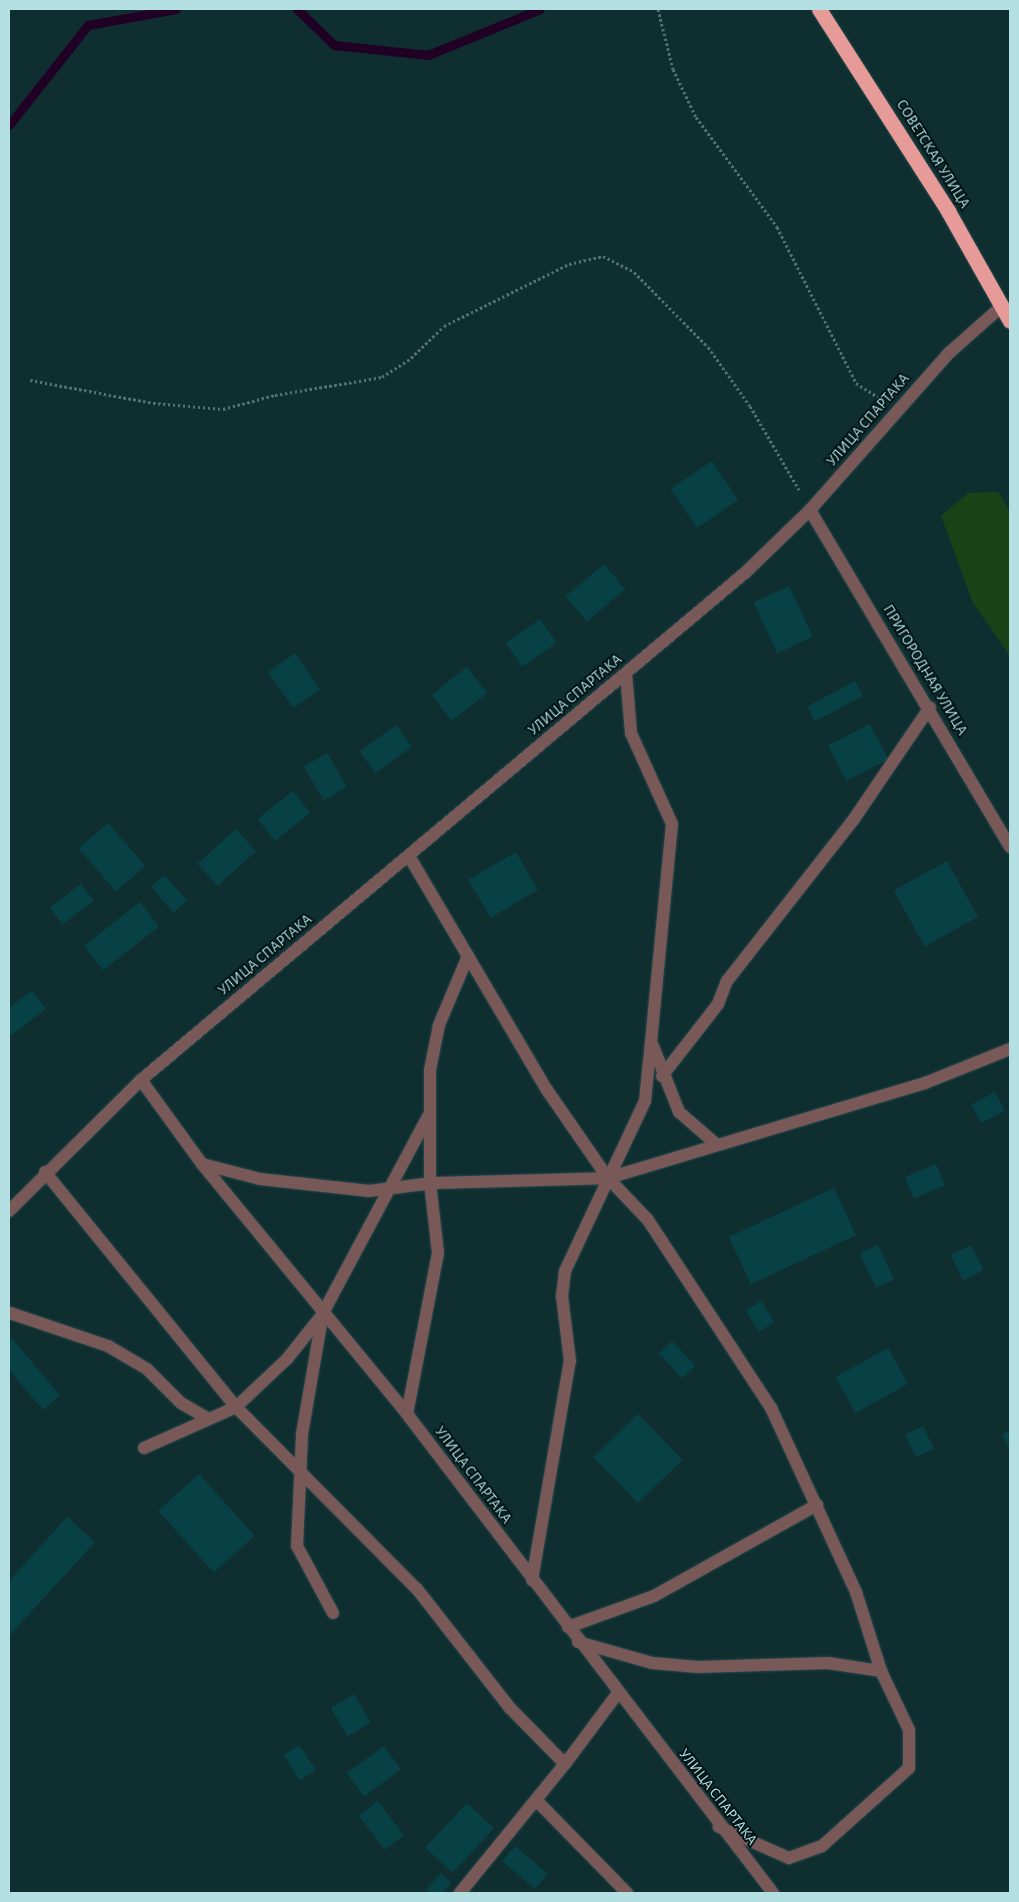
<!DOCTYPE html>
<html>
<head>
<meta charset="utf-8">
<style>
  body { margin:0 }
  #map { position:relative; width:1019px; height:1902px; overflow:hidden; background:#0f2e30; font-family:"Alegreya Sans",sans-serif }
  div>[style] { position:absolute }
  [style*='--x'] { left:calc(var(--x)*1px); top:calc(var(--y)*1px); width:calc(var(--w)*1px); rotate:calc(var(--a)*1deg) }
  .green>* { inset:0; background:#1b4117 }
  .stream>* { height:9px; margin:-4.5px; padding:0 4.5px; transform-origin:4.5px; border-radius:4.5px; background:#200125 }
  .building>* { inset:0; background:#084145; transform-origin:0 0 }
  .path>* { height:3px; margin-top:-1.5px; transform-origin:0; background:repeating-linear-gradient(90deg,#4e7275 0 2.5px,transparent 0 5px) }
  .roads { filter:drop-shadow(0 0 1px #294a4d) drop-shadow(0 0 1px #294a4d) }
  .minor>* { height:12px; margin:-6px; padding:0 6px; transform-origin:6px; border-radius:6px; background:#785958 }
  .highway>* { height:15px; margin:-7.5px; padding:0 7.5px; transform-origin:7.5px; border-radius:7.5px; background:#e79b98 }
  span { translate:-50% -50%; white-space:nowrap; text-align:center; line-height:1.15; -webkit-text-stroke:4px #021516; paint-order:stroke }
  .street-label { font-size:15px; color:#b4e0e3 }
  .frame { position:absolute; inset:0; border:10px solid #b4e0e3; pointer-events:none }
</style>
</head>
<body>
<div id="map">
  <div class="green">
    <div style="clip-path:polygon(998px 492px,1010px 511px,1010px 656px,973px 603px,941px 516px,968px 493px)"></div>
  </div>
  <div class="stream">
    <div style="--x:297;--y:9;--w:52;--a:44.2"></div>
    <div style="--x:334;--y:45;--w:95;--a:6.1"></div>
    <div style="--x:428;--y:55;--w:121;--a:-22.3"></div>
    <div style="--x:9;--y:125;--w:127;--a:-51.7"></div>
    <div style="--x:88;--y:25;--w:89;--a:-10.3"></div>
  </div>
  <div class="building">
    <div style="left:712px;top:461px;width:47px;height:50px;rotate:56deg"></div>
    <div style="left:604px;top:564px;width:33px;height:50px;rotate:50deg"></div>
    <div style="left:789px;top:586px;width:56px;height:39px;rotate:65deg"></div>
    <div style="left:540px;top:619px;width:29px;height:42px;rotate:55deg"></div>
    <div style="left:295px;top:653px;width:44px;height:33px;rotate:55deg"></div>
    <div style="left:467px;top:667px;width:33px;height:45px;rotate:52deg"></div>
    <div style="left:855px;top:681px;width:17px;height:54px;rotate:62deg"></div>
    <div style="left:870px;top:724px;width:40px;height:47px;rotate:63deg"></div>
    <div style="left:396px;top:725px;width:27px;height:45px;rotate:54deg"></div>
    <div style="left:327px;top:753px;width:39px;height:27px;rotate:59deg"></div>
    <div style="left:293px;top:791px;width:28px;height:45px;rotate:52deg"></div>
    <div style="left:108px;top:823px;width:57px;height:39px;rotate:49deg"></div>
    <div style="left:236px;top:829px;width:30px;height:52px;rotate:48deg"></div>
    <div style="left:516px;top:852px;width:44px;height:55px;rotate:60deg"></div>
    <div style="left:947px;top:861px;width:64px;height:61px;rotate:61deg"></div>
    <div style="left:165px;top:875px;width:34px;height:18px;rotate:50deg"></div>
    <div style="left:81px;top:884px;width:21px;height:39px;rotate:53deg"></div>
    <div style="left:140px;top:902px;width:31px;height:71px;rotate:52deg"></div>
    <div style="clip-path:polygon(32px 990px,46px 1009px,9px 1037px,9px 1008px)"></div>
    <div style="left:995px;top:1092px;width:21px;height:27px;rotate:62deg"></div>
    <div style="left:936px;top:1164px;width:23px;height:34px;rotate:67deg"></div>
    <div style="left:834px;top:1188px;width:52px;height:116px;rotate:65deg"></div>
    <div style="left:878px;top:1245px;width:38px;height:20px;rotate:65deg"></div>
    <div style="left:971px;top:1245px;width:28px;height:23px;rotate:63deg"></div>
    <div style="left:761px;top:1301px;width:25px;height:18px;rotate:58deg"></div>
    <div style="clip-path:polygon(9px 1335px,60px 1395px,43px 1410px,9px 1370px)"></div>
    <div style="left:672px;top:1341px;width:34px;height:18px;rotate:47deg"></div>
    <div style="left:888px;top:1348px;width:41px;height:60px;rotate:61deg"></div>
    <div style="left:638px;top:1414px;width:64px;height:62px;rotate:46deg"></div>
    <div style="left:923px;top:1426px;width:25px;height:20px;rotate:64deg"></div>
    <div style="clip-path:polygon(1010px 1430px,1010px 1451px,1002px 1434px)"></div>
    <div style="left:199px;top:1474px;width:83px;height:55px;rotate:48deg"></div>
    <div style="clip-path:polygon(67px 1517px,95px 1542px,9px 1636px,9px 1581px)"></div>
    <div style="left:354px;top:1694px;width:33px;height:27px;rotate:59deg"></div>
    <div style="left:299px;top:1745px;width:30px;height:19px;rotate:56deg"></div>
    <div style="left:384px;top:1746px;width:29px;height:46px;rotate:54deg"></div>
    <div style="left:378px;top:1801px;width:43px;height:24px;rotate:53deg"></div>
    <div style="left:467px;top:1803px;width:37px;height:61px;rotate:43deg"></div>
    <div style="left:515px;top:1846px;width:43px;height:20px;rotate:40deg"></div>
    <div style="clip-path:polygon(441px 1873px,452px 1883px,442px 1893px,431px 1893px,426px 1889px)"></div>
  </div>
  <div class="path">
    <div style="--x:658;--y:9;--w:62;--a:76"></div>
    <div style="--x:673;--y:69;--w:53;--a:64.4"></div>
    <div style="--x:696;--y:117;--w:137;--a:53.6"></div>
    <div style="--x:777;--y:227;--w:175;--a:63.1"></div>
    <div style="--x:856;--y:383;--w:30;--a:33"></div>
    <div style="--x:30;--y:380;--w:125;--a:10.6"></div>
    <div style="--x:153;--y:403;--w:70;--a:4.9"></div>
    <div style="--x:223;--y:409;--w:54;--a:-15.1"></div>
    <div style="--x:275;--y:395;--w:109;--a:-9.5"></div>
    <div style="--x:382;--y:377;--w:35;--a:-33"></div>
    <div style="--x:411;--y:358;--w:46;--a:-44.1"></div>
    <div style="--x:444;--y:326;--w:140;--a:-26.4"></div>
    <div style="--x:569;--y:264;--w:35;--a:-13"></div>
    <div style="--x:603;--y:256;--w:35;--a:27"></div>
    <div style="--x:634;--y:272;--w:105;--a:45.4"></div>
    <div style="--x:708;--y:347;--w:72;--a:54.6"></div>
    <div style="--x:750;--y:406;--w:97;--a:59.7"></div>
  </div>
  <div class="roads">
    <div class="minor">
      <div style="--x:810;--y:510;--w:392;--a:59.3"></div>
      <div style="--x:409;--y:856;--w:272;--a:59.5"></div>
      <div style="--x:547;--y:1090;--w:107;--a:55.3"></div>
      <div style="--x:608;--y:1178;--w:58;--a:46.4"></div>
      <div style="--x:648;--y:1220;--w:225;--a:56.8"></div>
      <div style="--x:771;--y:1408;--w:203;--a:65.2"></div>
      <div style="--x:856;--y:1592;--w:83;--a:72.4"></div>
      <div style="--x:881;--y:1671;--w:65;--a:64.6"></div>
      <div style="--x:909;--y:1730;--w:38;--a:90"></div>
      <div style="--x:909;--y:1768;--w:117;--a:138.1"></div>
      <div style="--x:822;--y:1846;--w:35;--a:160"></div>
      <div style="--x:789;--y:1858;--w:77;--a:-156.1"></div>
      <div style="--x:653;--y:1046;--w:71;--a:68.5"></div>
      <div style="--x:679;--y:1112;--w:49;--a:40.9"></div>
      <div style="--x:662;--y:1076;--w:91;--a:-52.1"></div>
      <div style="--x:718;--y:1004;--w:25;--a:-69"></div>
      <div style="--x:727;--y:981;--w:206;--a:-51.9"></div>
      <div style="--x:854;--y:819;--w:135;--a:-55.8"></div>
      <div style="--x:141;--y:1080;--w:104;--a:54"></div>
      <div style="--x:202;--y:1164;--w:323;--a:50.6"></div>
      <div style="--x:407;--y:1414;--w:603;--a:52.62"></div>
      <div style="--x:202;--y:1164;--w:60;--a:14.5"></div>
      <div style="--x:260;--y:1179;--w:110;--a:6.3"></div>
      <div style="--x:369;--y:1191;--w:64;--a:-7.2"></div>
      <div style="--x:432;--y:1183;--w:176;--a:-1.6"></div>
      <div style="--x:608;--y:1178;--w:331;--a:-16.7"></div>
      <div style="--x:925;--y:1083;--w:92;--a:-21.8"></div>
      <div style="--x:45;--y:1172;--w:303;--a:50.9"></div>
      <div style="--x:236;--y:1407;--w:257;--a:45.2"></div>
      <div style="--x:417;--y:1589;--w:151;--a:52"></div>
      <div style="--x:510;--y:1708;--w:78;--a:45.5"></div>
      <div style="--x:565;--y:1764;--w:89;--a:-53.3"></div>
      <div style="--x:9;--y:1211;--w:186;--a:-44.8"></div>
      <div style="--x:141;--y:1080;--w:790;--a:-40.02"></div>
      <div style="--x:746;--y:572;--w:89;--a:-44.1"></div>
      <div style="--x:810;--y:510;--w:210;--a:-48.5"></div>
      <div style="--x:949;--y:353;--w:72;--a:-41.6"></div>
      <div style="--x:10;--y:1313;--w:103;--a:18.6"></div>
      <div style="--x:108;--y:1346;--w:45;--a:30.5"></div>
      <div style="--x:147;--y:1369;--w:48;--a:45"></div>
      <div style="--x:181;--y:1403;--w:32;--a:30"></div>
      <div style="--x:407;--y:1414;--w:164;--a:-79.1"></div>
      <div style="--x:438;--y:1253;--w:70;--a:-96.5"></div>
      <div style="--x:430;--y:1183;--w:113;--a:-90"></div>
      <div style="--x:430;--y:1070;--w:46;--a:-78.7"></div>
      <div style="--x:439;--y:1025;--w:75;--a:-67.2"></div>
      <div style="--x:144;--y:1448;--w:101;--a:-24"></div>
      <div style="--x:236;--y:1407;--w:70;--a:-43.3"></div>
      <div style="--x:287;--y:1359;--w:56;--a:-51.5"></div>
      <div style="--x:532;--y:1580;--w:222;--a:-80.2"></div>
      <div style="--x:570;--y:1361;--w:65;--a:-97"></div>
      <div style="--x:562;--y:1296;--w:25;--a:-83"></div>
      <div style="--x:565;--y:1271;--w:188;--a:-64.8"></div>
      <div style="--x:645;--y:1101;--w:59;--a:-84.2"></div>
      <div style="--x:651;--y:1042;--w:219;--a:-84.5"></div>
      <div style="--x:672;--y:824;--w:100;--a:-114.3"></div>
      <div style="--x:631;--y:733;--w:60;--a:-94.8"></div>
      <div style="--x:333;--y:1613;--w:76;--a:-118.2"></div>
      <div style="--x:297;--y:1546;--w:112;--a:-87.4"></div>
      <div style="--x:302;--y:1434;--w:123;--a:-80.2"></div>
      <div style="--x:323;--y:1313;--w:223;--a:-61.9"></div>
      <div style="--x:568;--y:1627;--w:91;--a:-19.8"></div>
      <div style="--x:654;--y:1596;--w:187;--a:-29.2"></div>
      <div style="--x:578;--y:1642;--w:77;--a:15.8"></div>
      <div style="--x:652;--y:1663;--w:46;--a:5"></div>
      <div style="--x:698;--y:1667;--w:130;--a:-1.8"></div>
      <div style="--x:828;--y:1663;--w:54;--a:8.6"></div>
      <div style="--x:537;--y:1801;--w:129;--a:45.6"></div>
      <div style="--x:460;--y:1893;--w:166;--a:-50.9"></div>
    </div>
    <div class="highway">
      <div style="--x:819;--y:9;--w:240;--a:57.4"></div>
      <div style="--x:948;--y:211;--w:126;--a:60.6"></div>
    </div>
  </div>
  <div class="street-label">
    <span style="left:933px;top:154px;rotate:58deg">СОВЕТСКАЯ УЛИЦА</span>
    <span style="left:868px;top:420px;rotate:-49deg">УЛИЦА СПАРТАКА</span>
    <span style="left:925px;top:670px;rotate:59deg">ПРИГОРОДНАЯ УЛИЦА</span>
    <span style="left:575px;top:695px;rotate:-40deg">УЛИЦА СПАРТАКА</span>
    <span style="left:265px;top:955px;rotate:-40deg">УЛИЦА СПАРТАКА</span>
    <span style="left:473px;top:1475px;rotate:53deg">УЛИЦА СПАРТАКА</span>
    <span style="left:718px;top:1797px;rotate:52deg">УЛИЦА СПАРТАКА</span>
  </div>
  <div class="frame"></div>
</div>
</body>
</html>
